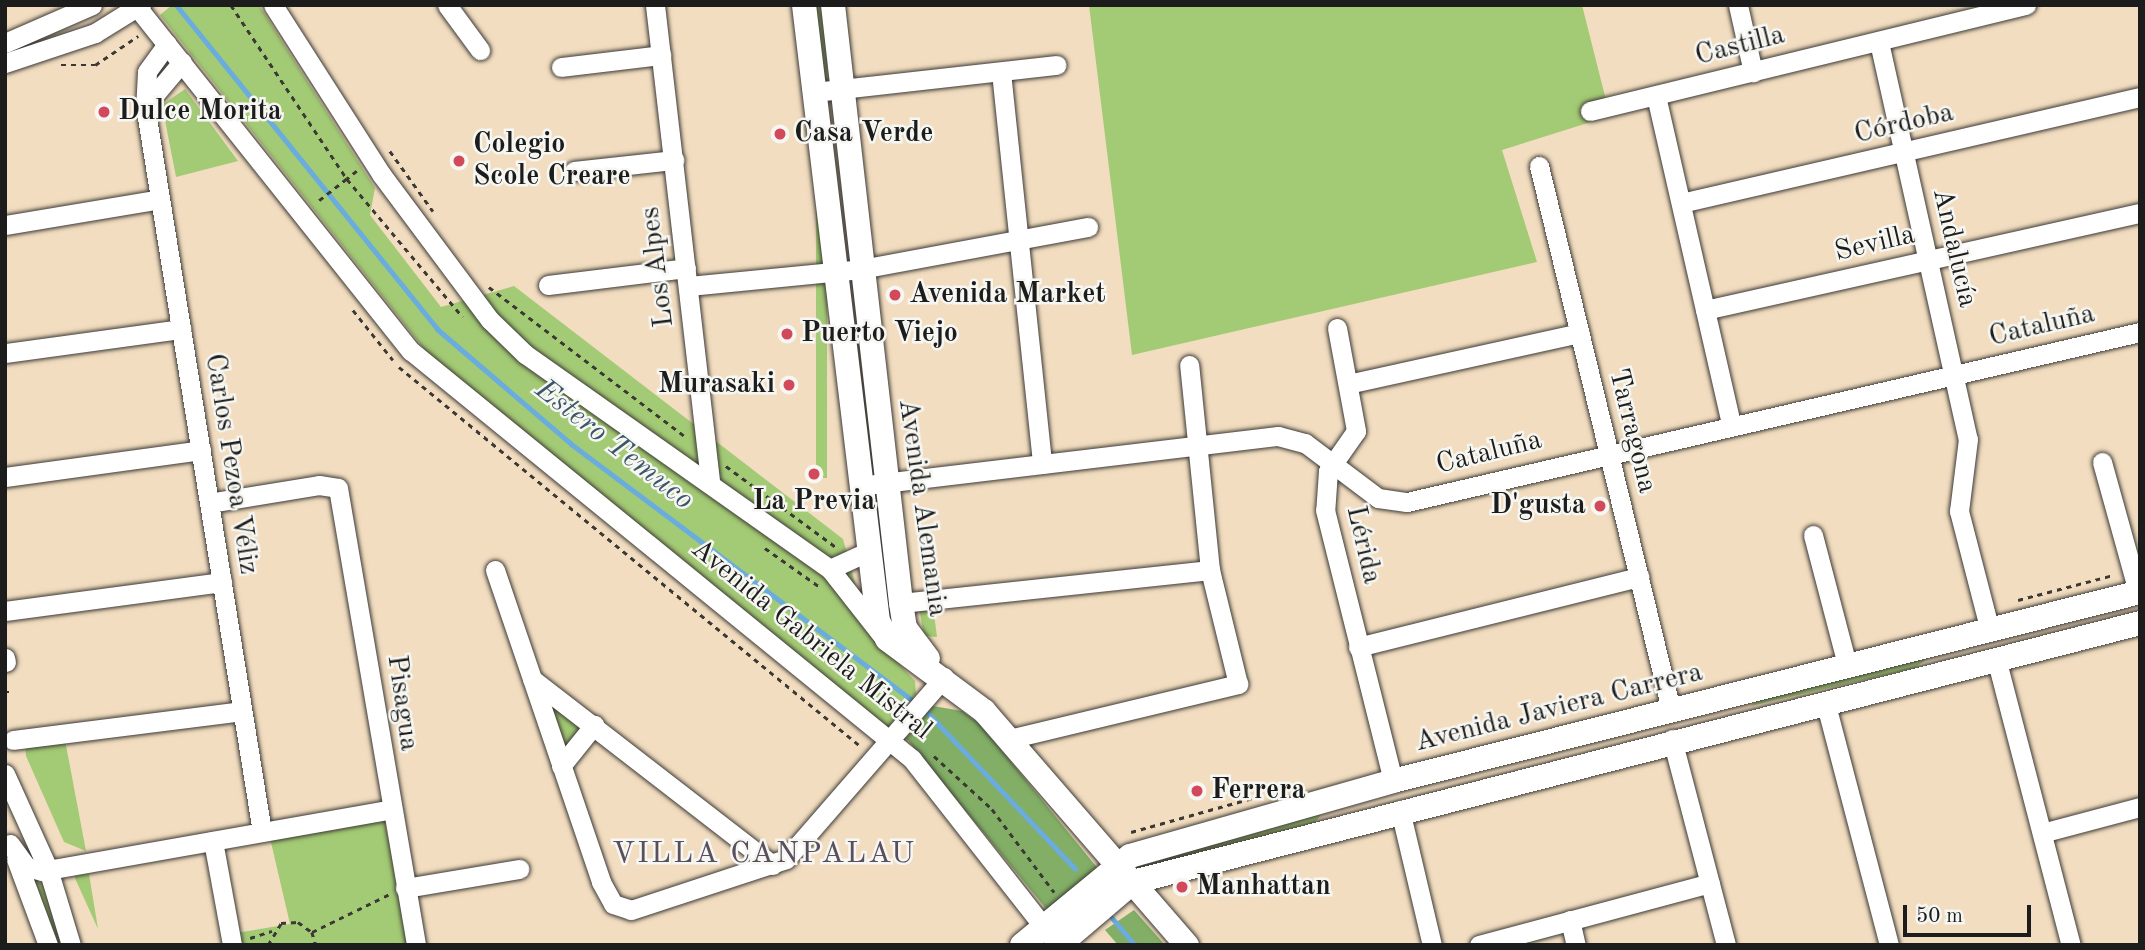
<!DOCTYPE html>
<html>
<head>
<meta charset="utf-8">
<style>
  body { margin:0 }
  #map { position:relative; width:2145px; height:950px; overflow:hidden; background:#f2ddc0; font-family:"Old Standard TT",serif }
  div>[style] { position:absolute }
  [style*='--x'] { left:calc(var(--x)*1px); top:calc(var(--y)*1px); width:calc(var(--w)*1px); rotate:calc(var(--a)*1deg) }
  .green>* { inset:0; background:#a3ca74; transform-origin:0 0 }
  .forest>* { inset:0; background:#82ae66 }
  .stream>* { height:5px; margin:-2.5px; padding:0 2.5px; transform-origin:2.5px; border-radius:2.5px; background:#6aacde }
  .path>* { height:2.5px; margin-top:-1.25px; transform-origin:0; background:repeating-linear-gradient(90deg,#3c3935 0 5px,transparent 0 10px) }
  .roads { filter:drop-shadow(0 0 2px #3c3935) drop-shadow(0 0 2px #3c3935) }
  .minor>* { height:19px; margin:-9.5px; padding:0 9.5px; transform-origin:9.5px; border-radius:9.5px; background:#fff }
  .major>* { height:24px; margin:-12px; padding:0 12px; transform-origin:12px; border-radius:12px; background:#fff }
  .dots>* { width:19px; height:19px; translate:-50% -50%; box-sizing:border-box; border:4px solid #f6f6f2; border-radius:50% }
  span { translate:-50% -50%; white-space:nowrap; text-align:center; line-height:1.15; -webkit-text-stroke:5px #f6f6f2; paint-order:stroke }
  .street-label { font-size:28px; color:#1c1c1c }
  .poi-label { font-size:28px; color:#1c1c1c; font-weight:700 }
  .left { translate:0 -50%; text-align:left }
  .right { translate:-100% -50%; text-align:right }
  .water-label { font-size:30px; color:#3b566a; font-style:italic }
  .neighbourhood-label { font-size:30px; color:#5a4f5d; letter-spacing:2px }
  .frame { position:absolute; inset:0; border:7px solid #1c1c1c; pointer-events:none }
  .scale { position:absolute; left:1903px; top:905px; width:128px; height:32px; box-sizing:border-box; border:4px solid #1c1c1c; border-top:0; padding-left:9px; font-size:21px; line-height:24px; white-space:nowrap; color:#1c1c1c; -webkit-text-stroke:5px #f6f6f2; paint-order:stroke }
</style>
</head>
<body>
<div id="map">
  <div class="green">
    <div style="clip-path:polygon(172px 5px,259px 5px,375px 188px,370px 215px,441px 307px,514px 286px,843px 539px,868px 631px,915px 681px,916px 694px,886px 730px,429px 355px,160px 15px)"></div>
    <div style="left:816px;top:5px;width:11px;height:473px"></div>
    <div style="clip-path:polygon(1089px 5px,1582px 5px,1610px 116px,1502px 150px,1537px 262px,1132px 355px)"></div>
    <div style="clip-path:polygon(185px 89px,238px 161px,176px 177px,162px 105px)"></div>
    <div style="clip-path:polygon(933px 606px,937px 637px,924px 636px,919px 608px)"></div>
    <div style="clip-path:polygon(1936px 652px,1915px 668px,1751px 706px,1769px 691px)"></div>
    <div style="clip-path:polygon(544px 691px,584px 724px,564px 751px)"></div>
    <div style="clip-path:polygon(65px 740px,86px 851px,64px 842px,26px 756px,25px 745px)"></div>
    <div style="clip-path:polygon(1325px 809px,1314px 824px,1164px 864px,1156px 855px)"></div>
    <div style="clip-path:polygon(384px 818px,409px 945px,238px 945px,236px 933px,290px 924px,270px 838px)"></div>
    <div style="clip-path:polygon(89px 874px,98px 929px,74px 876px)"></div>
    <div style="clip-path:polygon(33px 879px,45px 886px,64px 945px,55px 945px)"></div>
  </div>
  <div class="forest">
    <div style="clip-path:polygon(933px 706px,962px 711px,981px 725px,1099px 870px,1048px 911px,906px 738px)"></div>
    <div style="clip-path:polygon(1134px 910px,1165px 945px,1118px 945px,1105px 930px)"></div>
  </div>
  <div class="stream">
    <div style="--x:176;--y:5;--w:416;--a:51.1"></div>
    <div style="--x:437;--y:329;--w:177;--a:40.6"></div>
    <div style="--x:571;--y:444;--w:430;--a:36.9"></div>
    <div style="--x:923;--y:708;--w:221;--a:46.6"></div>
    <div style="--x:1112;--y:918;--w:35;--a:50"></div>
  </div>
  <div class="path">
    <div style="--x:231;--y:5;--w:209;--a:56.3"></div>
    <div style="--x:347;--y:179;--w:39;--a:142"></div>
    <div style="--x:61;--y:65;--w:34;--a:0"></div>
    <div style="--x:95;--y:65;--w:52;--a:-34"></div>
    <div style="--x:390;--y:151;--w:74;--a:54.4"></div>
    <div style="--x:357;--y:171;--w:13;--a:141"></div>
    <div style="--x:347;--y:179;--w:180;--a:50"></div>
    <div style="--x:489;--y:287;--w:249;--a:37.3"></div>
    <div style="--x:353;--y:310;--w:64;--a:51.3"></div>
    <div style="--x:399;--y:367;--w:595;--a:39.41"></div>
    <div style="--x:726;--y:466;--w:137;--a:36.4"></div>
    <div style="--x:765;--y:548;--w:67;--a:35.3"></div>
    <div style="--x:2018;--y:600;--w:98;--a:-14.7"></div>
    <div style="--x:5;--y:692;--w:4;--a:0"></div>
    <div style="--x:934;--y:756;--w:79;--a:42.4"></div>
    <div style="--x:992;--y:809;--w:104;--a:53.2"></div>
    <div style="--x:1131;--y:832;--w:130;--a:-15.6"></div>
    <div style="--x:312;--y:932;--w:85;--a:-26"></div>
    <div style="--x:250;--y:938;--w:23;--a:-18"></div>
    <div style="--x:268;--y:945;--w:26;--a:-59"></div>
    <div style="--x:281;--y:923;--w:17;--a:-3"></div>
    <div style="--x:298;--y:922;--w:17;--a:36"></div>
    <div style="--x:312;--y:932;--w:14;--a:73"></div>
  </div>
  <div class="roads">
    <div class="minor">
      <div style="--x:273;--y:5;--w:201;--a:57.4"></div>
      <div style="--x:381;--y:174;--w:182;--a:53.3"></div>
      <div style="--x:490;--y:320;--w:49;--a:44.2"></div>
      <div style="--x:525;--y:354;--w:373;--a:35.2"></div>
      <div style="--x:830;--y:569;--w:83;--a:51.9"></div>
      <div style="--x:447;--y:5;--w:56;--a:53.7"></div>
      <div style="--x:655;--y:5;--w:479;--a:83.4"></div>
      <div style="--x:1738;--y:5;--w:69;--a:77.4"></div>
      <div style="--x:1879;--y:42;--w:407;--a:77.4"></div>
      <div style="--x:1968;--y:439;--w:73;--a:97.1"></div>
      <div style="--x:1959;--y:511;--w:124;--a:75.5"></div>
      <div style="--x:5;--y:43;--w:95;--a:-23.6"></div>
      <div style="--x:167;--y:44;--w:34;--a:126"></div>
      <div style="--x:147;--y:72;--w:33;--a:93"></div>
      <div style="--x:145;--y:105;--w:736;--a:80.86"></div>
      <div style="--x:5;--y:63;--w:95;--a:-18.4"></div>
      <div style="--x:95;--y:33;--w:49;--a:-31.8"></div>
      <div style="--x:137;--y:7;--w:440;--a:51.5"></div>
      <div style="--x:411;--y:351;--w:646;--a:39.16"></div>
      <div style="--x:912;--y:759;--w:229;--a:51.9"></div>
      <div style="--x:561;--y:67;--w:101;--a:-6.8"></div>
      <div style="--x:1001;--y:72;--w:394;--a:84"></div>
      <div style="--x:815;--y:92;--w:243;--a:-6.4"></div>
      <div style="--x:1656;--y:96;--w:336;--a:77.1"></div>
      <div style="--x:146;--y:105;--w:56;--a:-50.1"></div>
      <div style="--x:1590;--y:111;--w:449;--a:-13.7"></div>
      <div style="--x:1539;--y:166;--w:560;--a:76.36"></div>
      <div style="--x:574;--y:171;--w:101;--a:-6.3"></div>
      <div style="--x:1681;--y:203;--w:471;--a:-13"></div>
      <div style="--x:5;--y:225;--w:157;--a:-9.5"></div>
      <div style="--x:548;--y:285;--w:139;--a:-7"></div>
      <div style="--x:689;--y:286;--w:173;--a:-5.6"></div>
      <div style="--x:861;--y:269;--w:231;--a:-10.5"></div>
      <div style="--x:1705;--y:310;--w:446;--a:-12.6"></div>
      <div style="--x:1337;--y:328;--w:105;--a:79.5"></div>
      <div style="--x:1356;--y:431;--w:49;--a:125"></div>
      <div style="--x:1328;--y:471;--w:39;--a:94"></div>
      <div style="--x:1325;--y:510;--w:279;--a:75.9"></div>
      <div style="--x:5;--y:353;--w:178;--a:-7.8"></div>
      <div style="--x:1348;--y:384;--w:237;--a:-12.4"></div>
      <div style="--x:2102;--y:462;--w:135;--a:74.5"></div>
      <div style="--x:5;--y:477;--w:198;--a:-7.8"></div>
      <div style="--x:875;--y:484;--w:406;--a:-6.8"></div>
      <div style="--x:1278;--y:436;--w:28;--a:15"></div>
      <div style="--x:1305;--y:443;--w:91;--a:37"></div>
      <div style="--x:1378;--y:498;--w:29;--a:8"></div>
      <div style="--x:1407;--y:502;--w:752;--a:-13.06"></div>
      <div style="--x:209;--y:503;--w:111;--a:-9.3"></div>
      <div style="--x:319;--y:485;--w:19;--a:9"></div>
      <div style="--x:338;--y:488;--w:464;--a:80.3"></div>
      <div style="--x:1813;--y:535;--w:134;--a:75.3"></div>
      <div style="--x:830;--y:569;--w:41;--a:-24.7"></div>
      <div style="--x:495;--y:570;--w:330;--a:71.2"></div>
      <div style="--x:601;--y:882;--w:25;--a:61"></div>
      <div style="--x:613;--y:904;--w:19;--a:18"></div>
      <div style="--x:631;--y:910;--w:163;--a:-18.2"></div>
      <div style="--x:786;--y:859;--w:241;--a:-49"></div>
      <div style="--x:901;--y:603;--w:311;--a:-6.1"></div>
      <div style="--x:5;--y:611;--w:219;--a:-7.6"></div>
      <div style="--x:1358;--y:647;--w:290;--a:-14"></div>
      <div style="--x:5;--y:658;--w:4;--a:76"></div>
      <div style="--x:1996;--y:658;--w:297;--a:75.4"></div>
      <div style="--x:532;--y:679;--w:304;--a:37.7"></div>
      <div style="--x:1825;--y:701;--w:252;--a:75.3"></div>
      <div style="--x:1009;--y:739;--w:236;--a:-13.5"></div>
      <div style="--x:1238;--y:684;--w:117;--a:-103.8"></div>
      <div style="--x:1210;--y:570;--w:206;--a:-95.8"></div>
      <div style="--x:1672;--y:739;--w:213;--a:75.3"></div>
      <div style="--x:13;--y:740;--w:230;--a:-7.2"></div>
      <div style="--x:561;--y:766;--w:53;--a:-51.2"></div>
      <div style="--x:5;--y:774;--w:104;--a:65.6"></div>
      <div style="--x:48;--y:869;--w:79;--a:73.2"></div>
      <div style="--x:1400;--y:810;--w:139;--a:76.7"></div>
      <div style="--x:2042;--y:833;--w:101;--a:-14.9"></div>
      <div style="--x:213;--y:841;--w:106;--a:79.6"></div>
      <div style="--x:10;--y:844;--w:29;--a:54"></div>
      <div style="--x:27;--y:867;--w:16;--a:15"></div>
      <div style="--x:42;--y:871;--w:352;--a:-10"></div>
      <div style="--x:16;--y:859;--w:92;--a:69.6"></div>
      <div style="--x:405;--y:888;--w:116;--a:-9.5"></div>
      <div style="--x:1570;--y:920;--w:26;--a:77"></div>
      <div style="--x:1479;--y:945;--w:239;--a:-15"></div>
    </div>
    <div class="major">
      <div style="--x:135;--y:5;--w:4;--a:0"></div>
      <div style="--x:804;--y:5;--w:620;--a:83.15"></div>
      <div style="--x:878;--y:621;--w:20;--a:63"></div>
      <div style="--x:887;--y:639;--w:121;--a:36.6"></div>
      <div style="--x:984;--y:711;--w:310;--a:49.1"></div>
      <div style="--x:833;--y:5;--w:602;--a:83.51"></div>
      <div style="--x:901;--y:603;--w:25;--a:81"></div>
      <div style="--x:905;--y:628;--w:38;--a:53"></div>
      <div style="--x:1022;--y:945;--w:140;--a:-39.5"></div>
      <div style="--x:1130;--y:856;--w:273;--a:-15.9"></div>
      <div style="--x:1393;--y:781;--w:771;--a:-14.2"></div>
      <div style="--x:1059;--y:945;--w:97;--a:-40.4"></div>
      <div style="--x:1133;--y:882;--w:1040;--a:-14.42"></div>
    </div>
  </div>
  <div class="dots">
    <div style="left:104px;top:112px;background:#d1495b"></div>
    <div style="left:780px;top:134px;background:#d1495b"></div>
    <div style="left:459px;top:161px;background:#d1495b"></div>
    <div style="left:895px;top:295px;background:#d1495b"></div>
    <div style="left:787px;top:334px;background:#d1495b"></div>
    <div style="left:789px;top:385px;background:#d1495b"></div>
    <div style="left:814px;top:474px;background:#d1495b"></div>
    <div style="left:1600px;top:506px;background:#d1495b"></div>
    <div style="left:1197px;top:791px;background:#d1495b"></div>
    <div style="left:1182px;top:887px;background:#d1495b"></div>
  </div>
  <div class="street-label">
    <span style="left:1740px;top:46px;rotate:-14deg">Castilla</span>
    <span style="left:1904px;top:124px;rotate:-13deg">Córdoba</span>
    <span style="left:1875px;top:244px;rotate:-13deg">Sevilla</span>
    <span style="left:1954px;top:248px;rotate:77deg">Andalucía</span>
    <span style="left:658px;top:267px;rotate:-97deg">Los Alpes</span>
    <span style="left:2042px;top:326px;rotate:-13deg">Cataluña</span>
    <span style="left:1632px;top:431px;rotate:76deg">Tarragona</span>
    <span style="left:1489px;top:453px;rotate:-14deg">Cataluña</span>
    <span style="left:231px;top:464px;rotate:81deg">Carlos Pezoa Véliz</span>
    <span style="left:922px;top:508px;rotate:82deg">Avenida Alemania</span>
    <span style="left:1363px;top:545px;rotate:77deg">Lérida</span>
    <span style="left:811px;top:640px;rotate:39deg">Avenida Gabriela Mistral</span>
    <span style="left:402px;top:703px;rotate:82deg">Pisagua</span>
    <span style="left:1559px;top:708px;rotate:-14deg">Avenida Javiera Carrera</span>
  </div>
  <div class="poi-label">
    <span class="left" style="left:118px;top:112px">Dulce Morita</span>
    <span class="left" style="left:794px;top:134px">Casa Verde</span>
    <span class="left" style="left:473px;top:161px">Colegio<br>Scole Creare</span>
    <span class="left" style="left:909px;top:295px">Avenida Market</span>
    <span class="left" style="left:801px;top:334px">Puerto Viejo</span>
    <span class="right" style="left:775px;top:385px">Murasaki</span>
    <span style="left:814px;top:502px">La Previa</span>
    <span class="right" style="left:1586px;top:506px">D'gusta</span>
    <span class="left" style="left:1211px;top:791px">Ferrera</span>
    <span class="left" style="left:1196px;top:887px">Manhattan</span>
  </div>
  <div class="water-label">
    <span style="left:614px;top:445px;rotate:38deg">Estero Temuco</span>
  </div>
  <div class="neighbourhood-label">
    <span style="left:764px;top:854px">VILLA CANPALAU</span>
  </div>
  <div class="frame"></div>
  <div class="scale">50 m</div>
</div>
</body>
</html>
